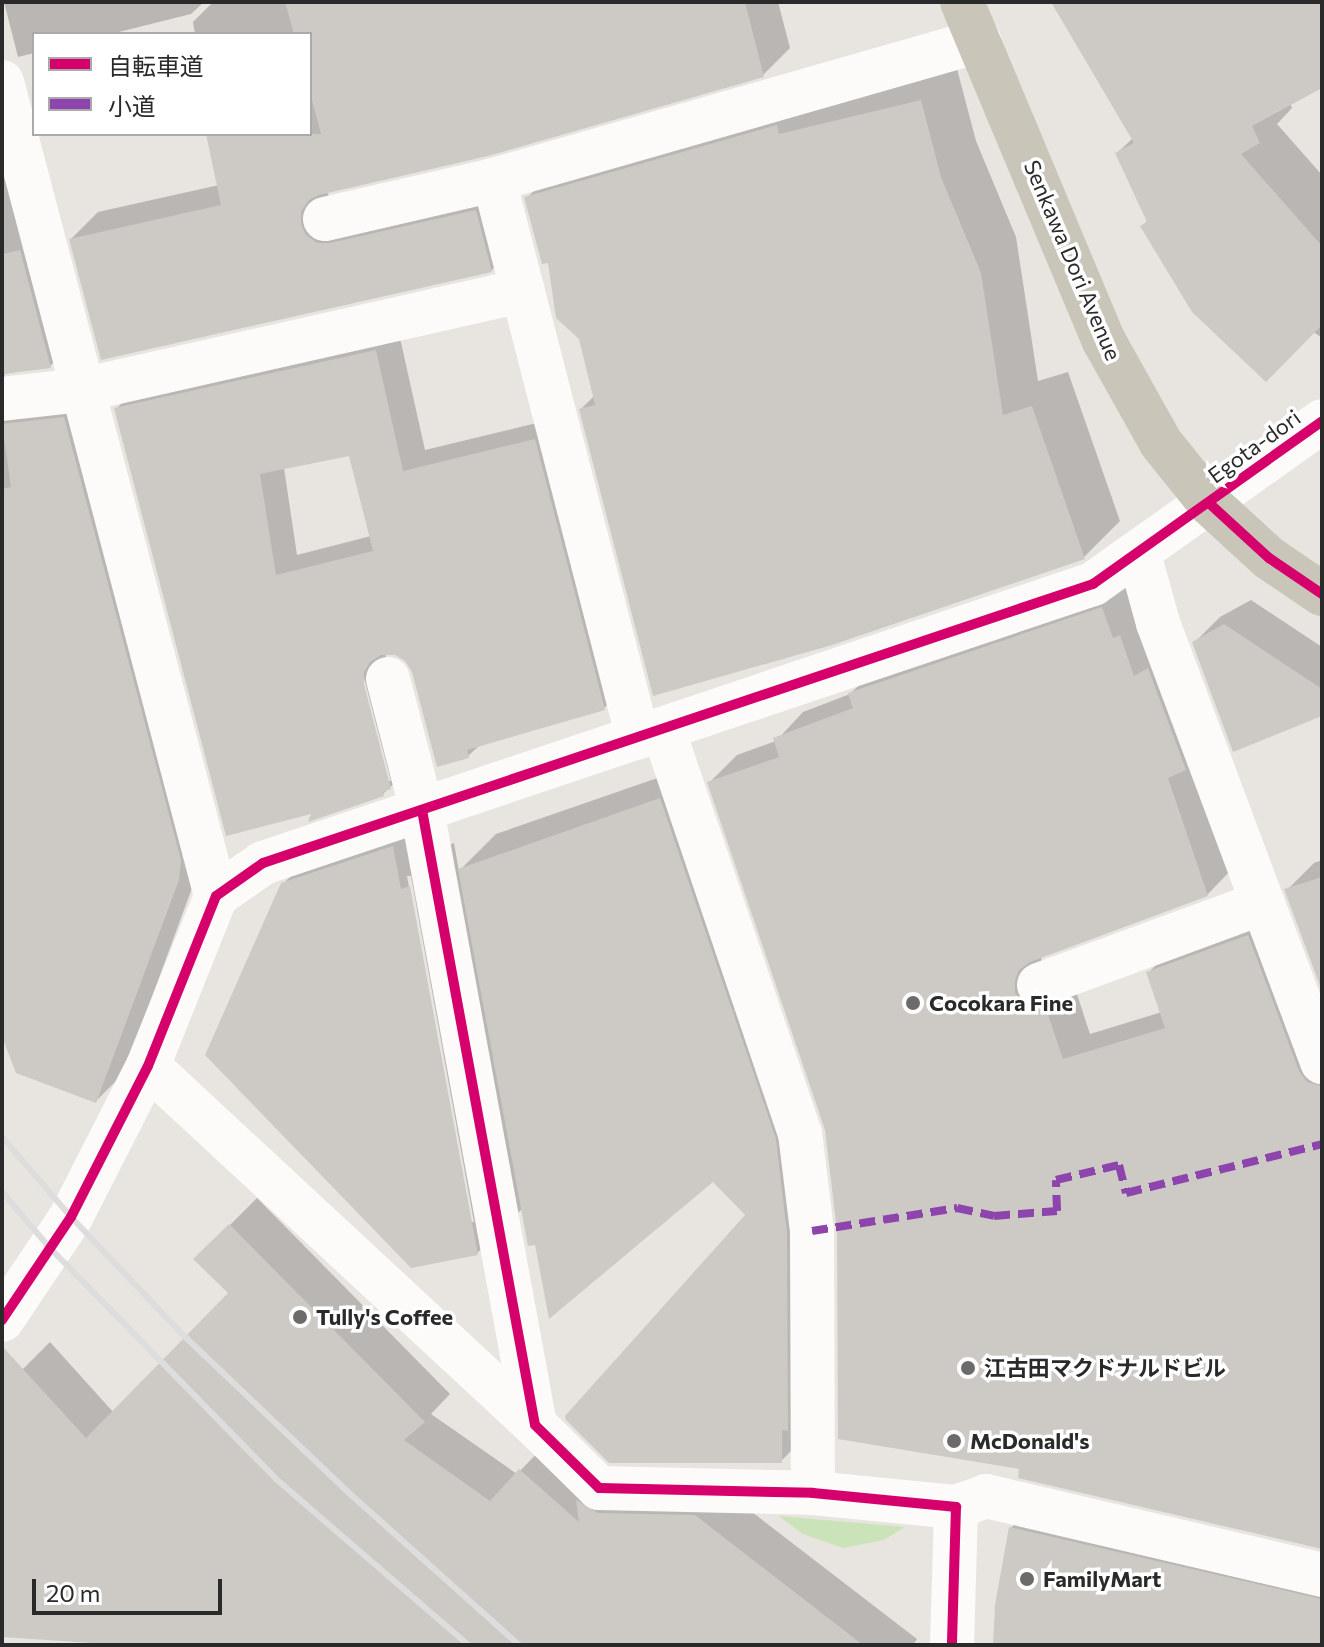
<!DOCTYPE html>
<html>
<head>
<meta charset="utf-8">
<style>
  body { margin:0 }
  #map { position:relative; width:1324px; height:1647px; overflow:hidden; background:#e8e4e0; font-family:Commissioner,"Noto Sans JP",sans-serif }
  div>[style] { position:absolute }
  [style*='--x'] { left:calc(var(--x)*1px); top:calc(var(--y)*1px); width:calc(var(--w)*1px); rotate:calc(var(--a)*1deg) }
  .green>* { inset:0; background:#cbe3b8 }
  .shadow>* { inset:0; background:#0003 }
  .building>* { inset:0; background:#cdcac6 }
  .minor>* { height:44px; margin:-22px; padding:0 22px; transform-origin:22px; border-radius:22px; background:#fcfbfa }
  .major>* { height:44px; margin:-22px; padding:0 22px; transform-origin:22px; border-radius:22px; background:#c9c5b9 }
  .rail>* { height:6px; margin:-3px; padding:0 3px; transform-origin:3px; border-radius:3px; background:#deddde }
  .quiet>* { height:8px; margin-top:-4px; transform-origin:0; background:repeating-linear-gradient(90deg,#8e44ad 0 16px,transparent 0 24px) }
  .cycleway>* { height:10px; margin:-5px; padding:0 5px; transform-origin:5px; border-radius:5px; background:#d6006c }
  .dots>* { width:22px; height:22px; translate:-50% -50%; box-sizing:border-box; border:4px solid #fff; border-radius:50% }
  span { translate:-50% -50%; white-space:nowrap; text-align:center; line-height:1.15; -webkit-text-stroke:7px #fff; paint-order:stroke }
  .street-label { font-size:22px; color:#2a2a2a }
  .poi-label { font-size:22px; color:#2a2a2a; font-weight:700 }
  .left { translate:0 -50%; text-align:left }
  .frame { position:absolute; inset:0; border:4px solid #2a2a2a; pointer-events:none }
  .legend { position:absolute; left:32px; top:32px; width:280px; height:104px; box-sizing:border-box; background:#fff; border:2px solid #aaa; margin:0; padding:10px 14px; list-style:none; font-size:24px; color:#2a2a2a }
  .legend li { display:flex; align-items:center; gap:16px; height:40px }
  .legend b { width:40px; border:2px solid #aaa }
  .scale { position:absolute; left:32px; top:1579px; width:190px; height:36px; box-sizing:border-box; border:4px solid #2a2a2a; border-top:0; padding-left:10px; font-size:24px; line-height:28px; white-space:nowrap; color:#2a2a2a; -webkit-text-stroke:6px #fff; paint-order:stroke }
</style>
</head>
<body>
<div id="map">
  <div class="green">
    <div style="clip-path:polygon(779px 1516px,905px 1527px,884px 1540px,843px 1548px,803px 1534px)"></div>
  </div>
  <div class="shadow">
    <div style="clip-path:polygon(4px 2px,204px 2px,191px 14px,111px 34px,34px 34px,34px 53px,18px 57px)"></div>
    <div style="clip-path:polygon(213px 2px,778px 2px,790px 48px,763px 75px,327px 191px,333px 209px,503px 184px,518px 244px,491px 271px,71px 239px,98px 212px,219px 185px,208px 134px,310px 134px,310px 34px,195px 34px,193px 22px)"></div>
    <div style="clip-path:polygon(1053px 2px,1322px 2px,1322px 85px,1290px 103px,1292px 108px,1277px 124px,1322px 175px,1321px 337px,1142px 226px,1148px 220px,1117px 153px,1133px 138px)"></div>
    <div style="clip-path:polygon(956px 65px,976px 141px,1016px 237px,1038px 381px,1068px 372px,1120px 521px,1084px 557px,581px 409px,595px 395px,581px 338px,527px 198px,562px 162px)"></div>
    <div style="clip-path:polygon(26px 163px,78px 339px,50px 366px,4px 374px,10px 387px,92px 390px,206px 850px,124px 1073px,96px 1101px,2px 1019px,2px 169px)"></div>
    <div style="clip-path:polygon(evenodd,398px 329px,425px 450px,557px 418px,626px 686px,604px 708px,481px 744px,468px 756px,407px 660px,396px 653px,385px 653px,412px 766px,383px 794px,315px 811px,116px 409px,138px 387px,398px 329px,350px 454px,371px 536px,297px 555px,284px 468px,350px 454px,398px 329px,363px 674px,391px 781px,387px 781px,359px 675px,363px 674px)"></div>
    <div style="clip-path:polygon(1129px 581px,1234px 867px,1207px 895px,1041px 955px,1042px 967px,1073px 982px,1090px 1034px,1162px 1012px,1148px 973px,1175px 946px,1275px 909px,1322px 1035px,1322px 1547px,1022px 1467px,839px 1231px,827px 1130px,710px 782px,737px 755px,776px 741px,803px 712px,850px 694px,878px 666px)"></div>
    <div style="clip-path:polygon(1251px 600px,1322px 647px,1322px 714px,1194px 643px,1220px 617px)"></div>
    <div style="clip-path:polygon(evenodd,695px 765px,810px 1103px,816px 1426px,781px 1461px,747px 1215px,713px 1179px,536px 1242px,523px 1208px,477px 1253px,282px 885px,327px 840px,436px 803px,444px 847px,454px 843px,459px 871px,496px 834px,695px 765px,407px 876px,411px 876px,474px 1222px,470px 1222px,407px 876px)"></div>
    <div style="clip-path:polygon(1322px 860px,1322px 985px,1287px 890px,1314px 863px)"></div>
    <div style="clip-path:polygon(257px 1198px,450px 1394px,431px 1414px,517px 1474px,547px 1443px,594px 1485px,722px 1489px,917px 1639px,913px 1645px,93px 1645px,89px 1641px,2px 1635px,2px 1403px,23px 1369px,50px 1342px,114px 1413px,231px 1293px,196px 1259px)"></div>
    <div style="clip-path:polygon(1038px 1501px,1322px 1568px,1322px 1645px,995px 1645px,1011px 1528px)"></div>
  </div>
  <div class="building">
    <div style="clip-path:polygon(285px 2px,745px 2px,764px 77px,488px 156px,319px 195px,309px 200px,301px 211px,301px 224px,306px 235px,317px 243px,330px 243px,476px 210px,492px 272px,101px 360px,69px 239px,221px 205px,206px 134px,321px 134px,310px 93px,310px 34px,294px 34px)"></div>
    <div style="clip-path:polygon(1051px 2px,1322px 2px,1322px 88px,1252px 126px,1260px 143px,1241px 154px,1322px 246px,1322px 325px,1266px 382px,1192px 312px,1140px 226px,1147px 222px,1115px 153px,1134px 143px)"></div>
    <div style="clip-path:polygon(921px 100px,941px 177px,981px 273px,1003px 415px,1032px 406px,1085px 559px,832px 645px,653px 696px,579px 409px,595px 405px,579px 339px,556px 318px,548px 263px,542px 264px,524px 197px,777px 125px,779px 134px)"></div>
    <div style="clip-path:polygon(20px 250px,51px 368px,2px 374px,2px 254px)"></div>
    <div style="clip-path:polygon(evenodd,376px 350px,403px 471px,535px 439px,605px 710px,467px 750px,469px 758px,437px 767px,412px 672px,405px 661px,395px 655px,381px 655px,370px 662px,364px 672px,364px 684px,391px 789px,383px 792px,384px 796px,308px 822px,311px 814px,226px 836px,114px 408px,376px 350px,349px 456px,373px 551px,276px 575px,260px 474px,349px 456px)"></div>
    <div style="clip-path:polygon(64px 417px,181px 860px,179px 880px,96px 1103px,16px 1073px,2px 1037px,2px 489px,11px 487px,2px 424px)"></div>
    <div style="clip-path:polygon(1102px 607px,1113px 638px,1120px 635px,1134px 676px,1148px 668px,1186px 770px,1168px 778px,1208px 896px,1030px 962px,1019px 970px,1015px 980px,1015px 993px,1024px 1005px,1034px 1009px,1046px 1009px,1063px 1059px,1165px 1028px,1146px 972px,1248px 935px,1299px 1071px,1307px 1082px,1322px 1086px,1322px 1549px,1018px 1478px,1019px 1469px,838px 1439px,837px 1231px,825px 1130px,707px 782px,779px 757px,773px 738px,853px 708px,848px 693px)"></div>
    <div style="clip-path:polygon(1224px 624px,1322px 689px,1322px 716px,1233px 752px,1192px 642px)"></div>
    <div style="clip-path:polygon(660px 798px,776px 1139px,787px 1233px,788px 1431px,782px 1430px,782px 1463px,609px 1463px,566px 1420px,565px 1416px,745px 1215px,713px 1182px,549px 1319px,535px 1245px,528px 1246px,458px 869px)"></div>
    <div style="clip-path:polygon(393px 846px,401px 889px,410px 886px,478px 1255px,411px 1268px,205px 1055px,281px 883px)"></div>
    <div style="clip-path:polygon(1322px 877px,1322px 991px,1284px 889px)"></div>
    <div style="clip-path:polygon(229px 1224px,425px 1422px,404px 1440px,490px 1501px,519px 1469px,579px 1522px,576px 1500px,598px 1513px,695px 1515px,863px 1645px,122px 1645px,2px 1637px,2px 1346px,86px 1438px,228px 1293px,193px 1259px)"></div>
    <div style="clip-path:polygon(1009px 1527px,1322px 1599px,1322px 1645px,993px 1645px,995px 1605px)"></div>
  </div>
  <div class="minor">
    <div style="--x:2;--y:82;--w:842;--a:75.27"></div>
    <div style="--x:494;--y:180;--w:576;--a:75.53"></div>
    <div style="--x:325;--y:219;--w:173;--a:-13"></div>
    <div style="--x:494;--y:180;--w:505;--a:-15.99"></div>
    <div style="--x:2;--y:399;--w:81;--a:-6.4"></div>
    <div style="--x:82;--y:390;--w:452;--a:-12.7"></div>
    <div style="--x:1139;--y:554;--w:72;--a:74.6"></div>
    <div style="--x:1158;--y:623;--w:469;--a:69.5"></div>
    <div style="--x:388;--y:679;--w:135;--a:75.5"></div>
    <div style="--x:422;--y:810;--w:625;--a:79.59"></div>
    <div style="--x:535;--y:1425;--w:90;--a:44.5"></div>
    <div style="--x:599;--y:1488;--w:214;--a:1.3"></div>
    <div style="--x:813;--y:1493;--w:144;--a:5.6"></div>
    <div style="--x:956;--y:1507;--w:32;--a:-20"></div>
    <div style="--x:986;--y:1496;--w:345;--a:13.2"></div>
    <div style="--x:663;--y:729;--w:427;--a:71.3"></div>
    <div style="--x:800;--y:1133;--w:99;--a:83"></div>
    <div style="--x:812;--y:1231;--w:262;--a:89.8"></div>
    <div style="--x:1039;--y:985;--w:238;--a:-20.2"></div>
    <div style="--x:148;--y:1066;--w:528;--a:42.85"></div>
    <div style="--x:2;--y:1320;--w:124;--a:-56.2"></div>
    <div style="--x:71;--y:1217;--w:169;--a:-63"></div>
    <div style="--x:148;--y:1066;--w:183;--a:-68.2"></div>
    <div style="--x:216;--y:896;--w:57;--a:-35.1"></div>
    <div style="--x:263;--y:863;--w:876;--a:-18.58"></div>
    <div style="--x:1093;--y:584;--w:281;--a:-35.4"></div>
    <div style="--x:952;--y:1645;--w:138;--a:-88.3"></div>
  </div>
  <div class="major">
    <div style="--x:962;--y:2;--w:368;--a:67.3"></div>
    <div style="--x:1104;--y:341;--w:117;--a:60.8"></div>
    <div style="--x:1161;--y:443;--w:78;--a:51.2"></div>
    <div style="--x:1210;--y:504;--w:80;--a:42.5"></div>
    <div style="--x:1269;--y:558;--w:64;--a:34.2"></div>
  </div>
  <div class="rail">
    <div style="--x:2;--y:1137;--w:106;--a:49.2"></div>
    <div style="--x:71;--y:1217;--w:160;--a:46.5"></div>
    <div style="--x:181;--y:1333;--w:232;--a:43.6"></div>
    <div style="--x:349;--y:1493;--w:228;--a:41.8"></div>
    <div style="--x:2;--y:1192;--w:72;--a:49.5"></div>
    <div style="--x:49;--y:1247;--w:325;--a:45.6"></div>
    <div style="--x:276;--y:1479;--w:254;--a:40.8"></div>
  </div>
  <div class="quiet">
    <div style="--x:812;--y:1231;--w:147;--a:-9"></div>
    <div style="--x:957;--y:1208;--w:38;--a:12"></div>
    <div style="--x:994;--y:1216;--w:63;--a:-4.5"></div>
    <div style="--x:1057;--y:1211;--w:31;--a:-92"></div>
    <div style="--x:1056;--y:1180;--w:65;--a:-13.4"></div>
    <div style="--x:1119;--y:1165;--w:29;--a:76"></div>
    <div style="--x:1126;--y:1193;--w:202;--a:-14"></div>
  </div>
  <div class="cycleway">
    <div style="--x:1210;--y:504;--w:80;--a:42.5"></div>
    <div style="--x:1269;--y:558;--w:64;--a:34.2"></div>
    <div style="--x:422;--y:810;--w:625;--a:79.59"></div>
    <div style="--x:535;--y:1425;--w:90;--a:44.5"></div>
    <div style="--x:599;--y:1488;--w:214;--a:1.3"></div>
    <div style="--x:813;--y:1493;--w:144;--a:5.6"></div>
    <div style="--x:956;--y:1507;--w:138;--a:91.7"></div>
    <div style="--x:2;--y:1320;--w:124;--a:-56.2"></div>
    <div style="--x:71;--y:1217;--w:169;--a:-63"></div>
    <div style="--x:148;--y:1066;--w:183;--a:-68.2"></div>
    <div style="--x:216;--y:896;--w:57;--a:-35.1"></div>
    <div style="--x:263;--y:863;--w:876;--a:-18.58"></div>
    <div style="--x:1093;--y:584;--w:281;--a:-35.4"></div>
  </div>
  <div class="dots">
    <div style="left:913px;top:1003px;background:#6c6b6a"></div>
    <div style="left:300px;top:1317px;background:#6c6b6a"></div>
    <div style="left:968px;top:1368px;background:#6c6b6a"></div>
    <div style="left:954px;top:1441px;background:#6c6b6a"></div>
    <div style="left:1027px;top:1579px;background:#6c6b6a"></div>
  </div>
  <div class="street-label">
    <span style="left:1073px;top:260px;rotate:67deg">Senkawa Dori Avenue</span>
    <span style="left:1254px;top:446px;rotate:-36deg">Egota-dori</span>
  </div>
  <div class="poi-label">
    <span class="left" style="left:929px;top:1003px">Cocokara Fine</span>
    <span class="left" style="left:316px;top:1317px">Tully's Coffee</span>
    <span class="left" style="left:984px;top:1368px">江古田マクドナルドビル</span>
    <span class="left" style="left:970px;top:1441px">McDonald's</span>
    <span class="left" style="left:1043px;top:1579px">FamilyMart</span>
  </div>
  <div class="frame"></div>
  <ul class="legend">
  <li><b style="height:10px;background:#d6006c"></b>自転車道</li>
  <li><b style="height:10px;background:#8e44ad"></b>小道</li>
  </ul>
  <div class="scale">20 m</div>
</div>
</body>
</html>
